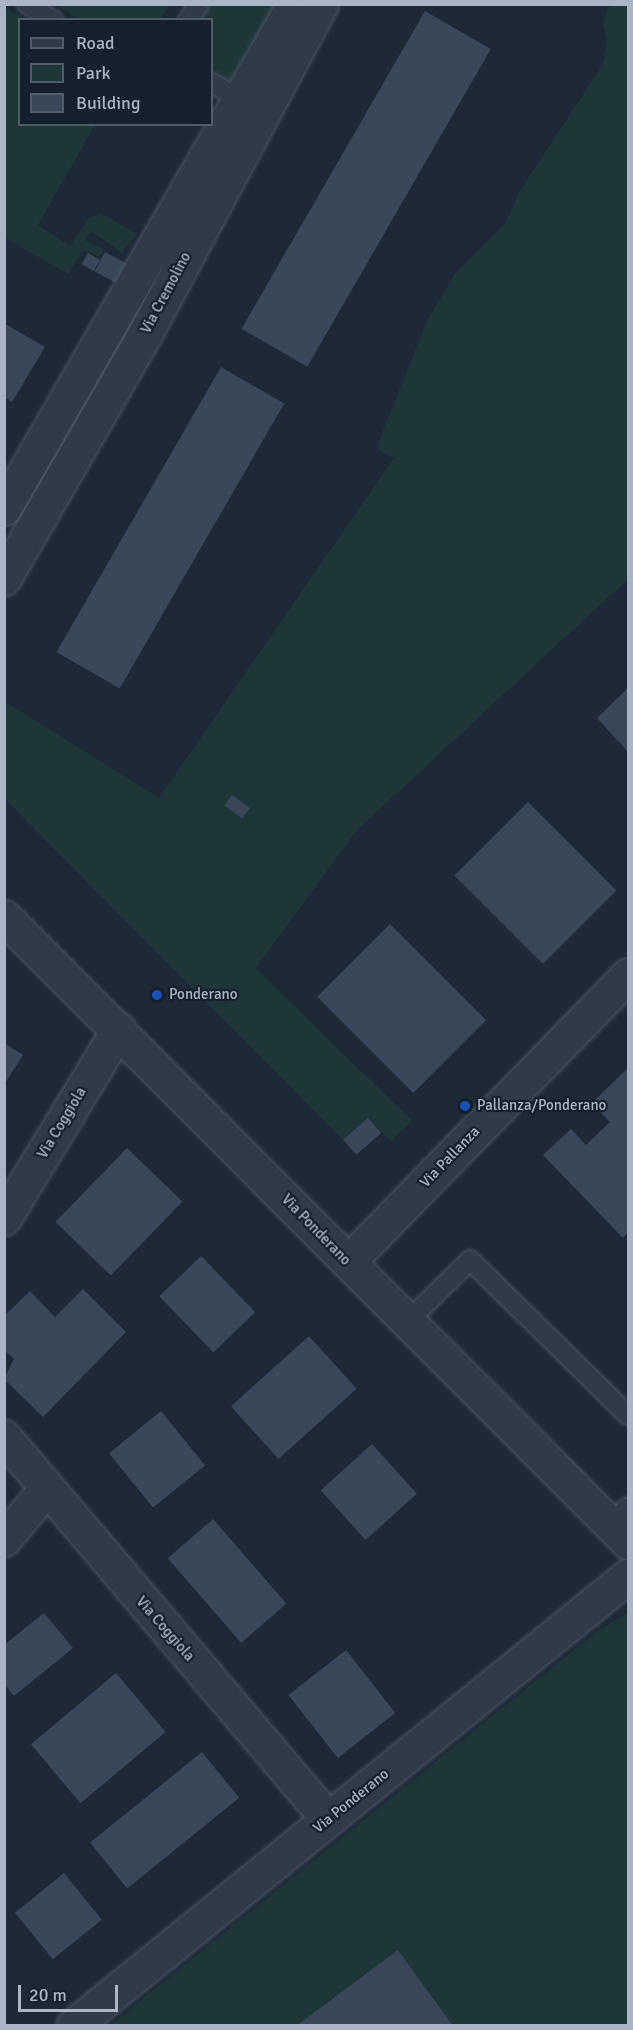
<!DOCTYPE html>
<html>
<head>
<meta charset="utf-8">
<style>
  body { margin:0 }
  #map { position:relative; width:633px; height:2030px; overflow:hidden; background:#1d2937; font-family:Signika,sans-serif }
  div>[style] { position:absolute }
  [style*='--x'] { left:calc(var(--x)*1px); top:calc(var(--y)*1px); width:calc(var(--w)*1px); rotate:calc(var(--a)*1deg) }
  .green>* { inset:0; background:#1f3638 }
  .building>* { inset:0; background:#394758; transform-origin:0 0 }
  .roads { filter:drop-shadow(0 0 2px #4b5563) drop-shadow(0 0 2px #4b5563) }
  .service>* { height:18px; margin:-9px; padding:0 9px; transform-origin:9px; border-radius:9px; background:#313a48 }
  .minor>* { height:33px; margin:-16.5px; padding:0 16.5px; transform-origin:16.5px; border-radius:16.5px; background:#313a48 }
  .dots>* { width:16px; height:16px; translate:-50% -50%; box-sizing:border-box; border:3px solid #16202c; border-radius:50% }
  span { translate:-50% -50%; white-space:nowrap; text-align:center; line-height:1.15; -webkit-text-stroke:4.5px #16202c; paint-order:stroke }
  .street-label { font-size:15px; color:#aab5c5 }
  .poi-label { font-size:15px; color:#aab5c5 }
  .left { translate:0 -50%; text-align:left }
  .frame { position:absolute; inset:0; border:6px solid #aab5c5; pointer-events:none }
  .legend { position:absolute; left:18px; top:18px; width:195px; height:108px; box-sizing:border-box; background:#16202c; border:2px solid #515c69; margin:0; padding:8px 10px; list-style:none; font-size:18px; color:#aab5c5 }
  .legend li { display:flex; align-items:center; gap:12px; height:30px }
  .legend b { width:30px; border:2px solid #515c69 }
  .scale { position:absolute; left:18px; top:1985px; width:100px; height:27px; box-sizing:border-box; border:3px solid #aab5c5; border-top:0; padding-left:8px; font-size:18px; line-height:21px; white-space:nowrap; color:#aab5c5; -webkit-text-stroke:4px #16202c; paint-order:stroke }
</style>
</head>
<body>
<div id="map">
  <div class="green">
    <div style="clip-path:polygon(56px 5px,170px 4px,170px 5px,160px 19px,81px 20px)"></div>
    <div style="clip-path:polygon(207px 5px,279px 5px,233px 81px,212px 76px,212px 20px,200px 20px)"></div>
    <div style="clip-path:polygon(610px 5px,628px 5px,628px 579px,356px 831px,256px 968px,412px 1121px,391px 1141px,368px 1119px,344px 1141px,5px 799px,4px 701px,159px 798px,394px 458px,376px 448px,427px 321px,454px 275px,506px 223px,519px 192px,602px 66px,607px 42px,603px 21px)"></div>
    <div style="clip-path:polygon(5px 8px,25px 19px,20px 20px,20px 124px,95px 125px,38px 225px,70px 246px,88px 218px,101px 213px,137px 234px,122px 253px,91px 231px,85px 240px,104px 250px,100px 257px,83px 250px,68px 274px,5px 238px)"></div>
    <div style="clip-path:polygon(628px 1613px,628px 2025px,109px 2026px,596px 1632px)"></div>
  </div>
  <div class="building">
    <div style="left:425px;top:11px;width:76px;height:367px;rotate:30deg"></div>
    <div style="left:105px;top:252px;width:26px;height:22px;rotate:28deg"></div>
    <div style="left:88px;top:253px;width:14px;height:13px;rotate:30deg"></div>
    <div style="clip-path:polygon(4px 323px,45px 347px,12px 402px,4px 397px)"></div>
    <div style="left:221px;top:367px;width:73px;height:329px;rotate:30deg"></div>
    <div style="clip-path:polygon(628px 688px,628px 752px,597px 718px)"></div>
    <div style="left:232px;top:795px;width:22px;height:13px;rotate:36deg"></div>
    <div style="left:528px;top:802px;width:125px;height:104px;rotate:45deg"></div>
    <div style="left:390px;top:924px;width:136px;height:103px;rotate:45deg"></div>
    <div style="clip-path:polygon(4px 1043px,23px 1055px,4px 1085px)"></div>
    <div style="clip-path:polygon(628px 1068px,628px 1233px,623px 1238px,543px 1155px,571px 1129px,586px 1145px,610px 1122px,592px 1103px)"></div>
    <div style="left:368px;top:1118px;width:20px;height:33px;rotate:49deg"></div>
    <div style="left:127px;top:1148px;width:77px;height:103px;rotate:44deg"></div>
    <div style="left:201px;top:1256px;width:78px;height:58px;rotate:46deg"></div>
    <div style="clip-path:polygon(83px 1289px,126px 1332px,43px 1417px,4px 1379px,14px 1359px,4px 1350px,4px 1316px,30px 1291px,55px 1317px)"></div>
    <div style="left:309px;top:1336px;width:71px;height:105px;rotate:48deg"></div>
    <div style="left:161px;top:1411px;width:70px;height:67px;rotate:51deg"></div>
    <div style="left:372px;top:1444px;width:67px;height:69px;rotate:48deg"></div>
    <div style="left:213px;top:1519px;width:112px;height:60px;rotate:49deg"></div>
    <div style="clip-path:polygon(44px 1613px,73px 1648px,14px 1696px,4px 1684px,4px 1645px)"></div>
    <div style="left:346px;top:1650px;width:80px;height:73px;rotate:52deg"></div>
    <div style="left:116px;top:1673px;width:77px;height:111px;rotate:50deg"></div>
    <div style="left:202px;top:1752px;width:59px;height:144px;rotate:51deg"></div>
    <div style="left:64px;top:1873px;width:60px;height:63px;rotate:51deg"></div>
    <div style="clip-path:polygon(398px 1950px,453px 2026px,300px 2026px,299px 2024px)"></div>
  </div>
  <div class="roads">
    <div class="service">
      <div style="--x:27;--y:4;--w:31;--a:32"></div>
      <div style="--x:188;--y:20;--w:19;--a:-55"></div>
      <div style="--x:212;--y:83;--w:32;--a:30"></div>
      <div style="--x:406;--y:1323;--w:90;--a:-44.5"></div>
      <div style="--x:470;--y:1260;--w:221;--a:44.5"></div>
      <div style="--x:610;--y:1526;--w:26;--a:-47"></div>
    </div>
    <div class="minor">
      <div style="--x:4;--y:508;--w:581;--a:-60.08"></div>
      <div style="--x:4;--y:578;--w:286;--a:-60"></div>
      <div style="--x:147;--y:330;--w:370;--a:-61.9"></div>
      <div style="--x:4;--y:917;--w:883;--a:45.05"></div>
      <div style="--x:4;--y:1218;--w:221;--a:-58.7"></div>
      <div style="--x:348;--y:1262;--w:401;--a:-45.7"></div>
      <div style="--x:4;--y:1437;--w:501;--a:49.7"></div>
      <div style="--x:4;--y:1539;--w:65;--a:-50"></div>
      <div style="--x:73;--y:2026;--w:715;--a:-39.04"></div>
    </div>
  </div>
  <div class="dots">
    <div style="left:157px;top:995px;background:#1a4fb4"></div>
    <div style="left:465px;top:1106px;background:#1a4fb4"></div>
  </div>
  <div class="street-label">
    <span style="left:166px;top:293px;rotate:-62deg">Via Cremolino</span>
    <span style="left:62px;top:1123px;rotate:-59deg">Via Coggiola</span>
    <span style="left:450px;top:1157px;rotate:-46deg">Via Pallanza</span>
    <span style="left:316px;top:1230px;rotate:46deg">Via Ponderano</span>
    <span style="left:165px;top:1629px;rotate:49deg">Via Coggiola</span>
    <span style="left:351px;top:1801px;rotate:-39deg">Via Ponderano</span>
  </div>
  <div class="poi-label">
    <span class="left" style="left:169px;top:995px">Ponderano</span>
    <span class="left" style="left:477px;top:1106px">Pallanza/Ponderano</span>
  </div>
  <div class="frame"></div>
  <ul class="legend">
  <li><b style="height:8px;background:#313a48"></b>Road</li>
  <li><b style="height:16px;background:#1f3638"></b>Park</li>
  <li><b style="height:16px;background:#394758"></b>Building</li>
  </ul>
  <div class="scale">20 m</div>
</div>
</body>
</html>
